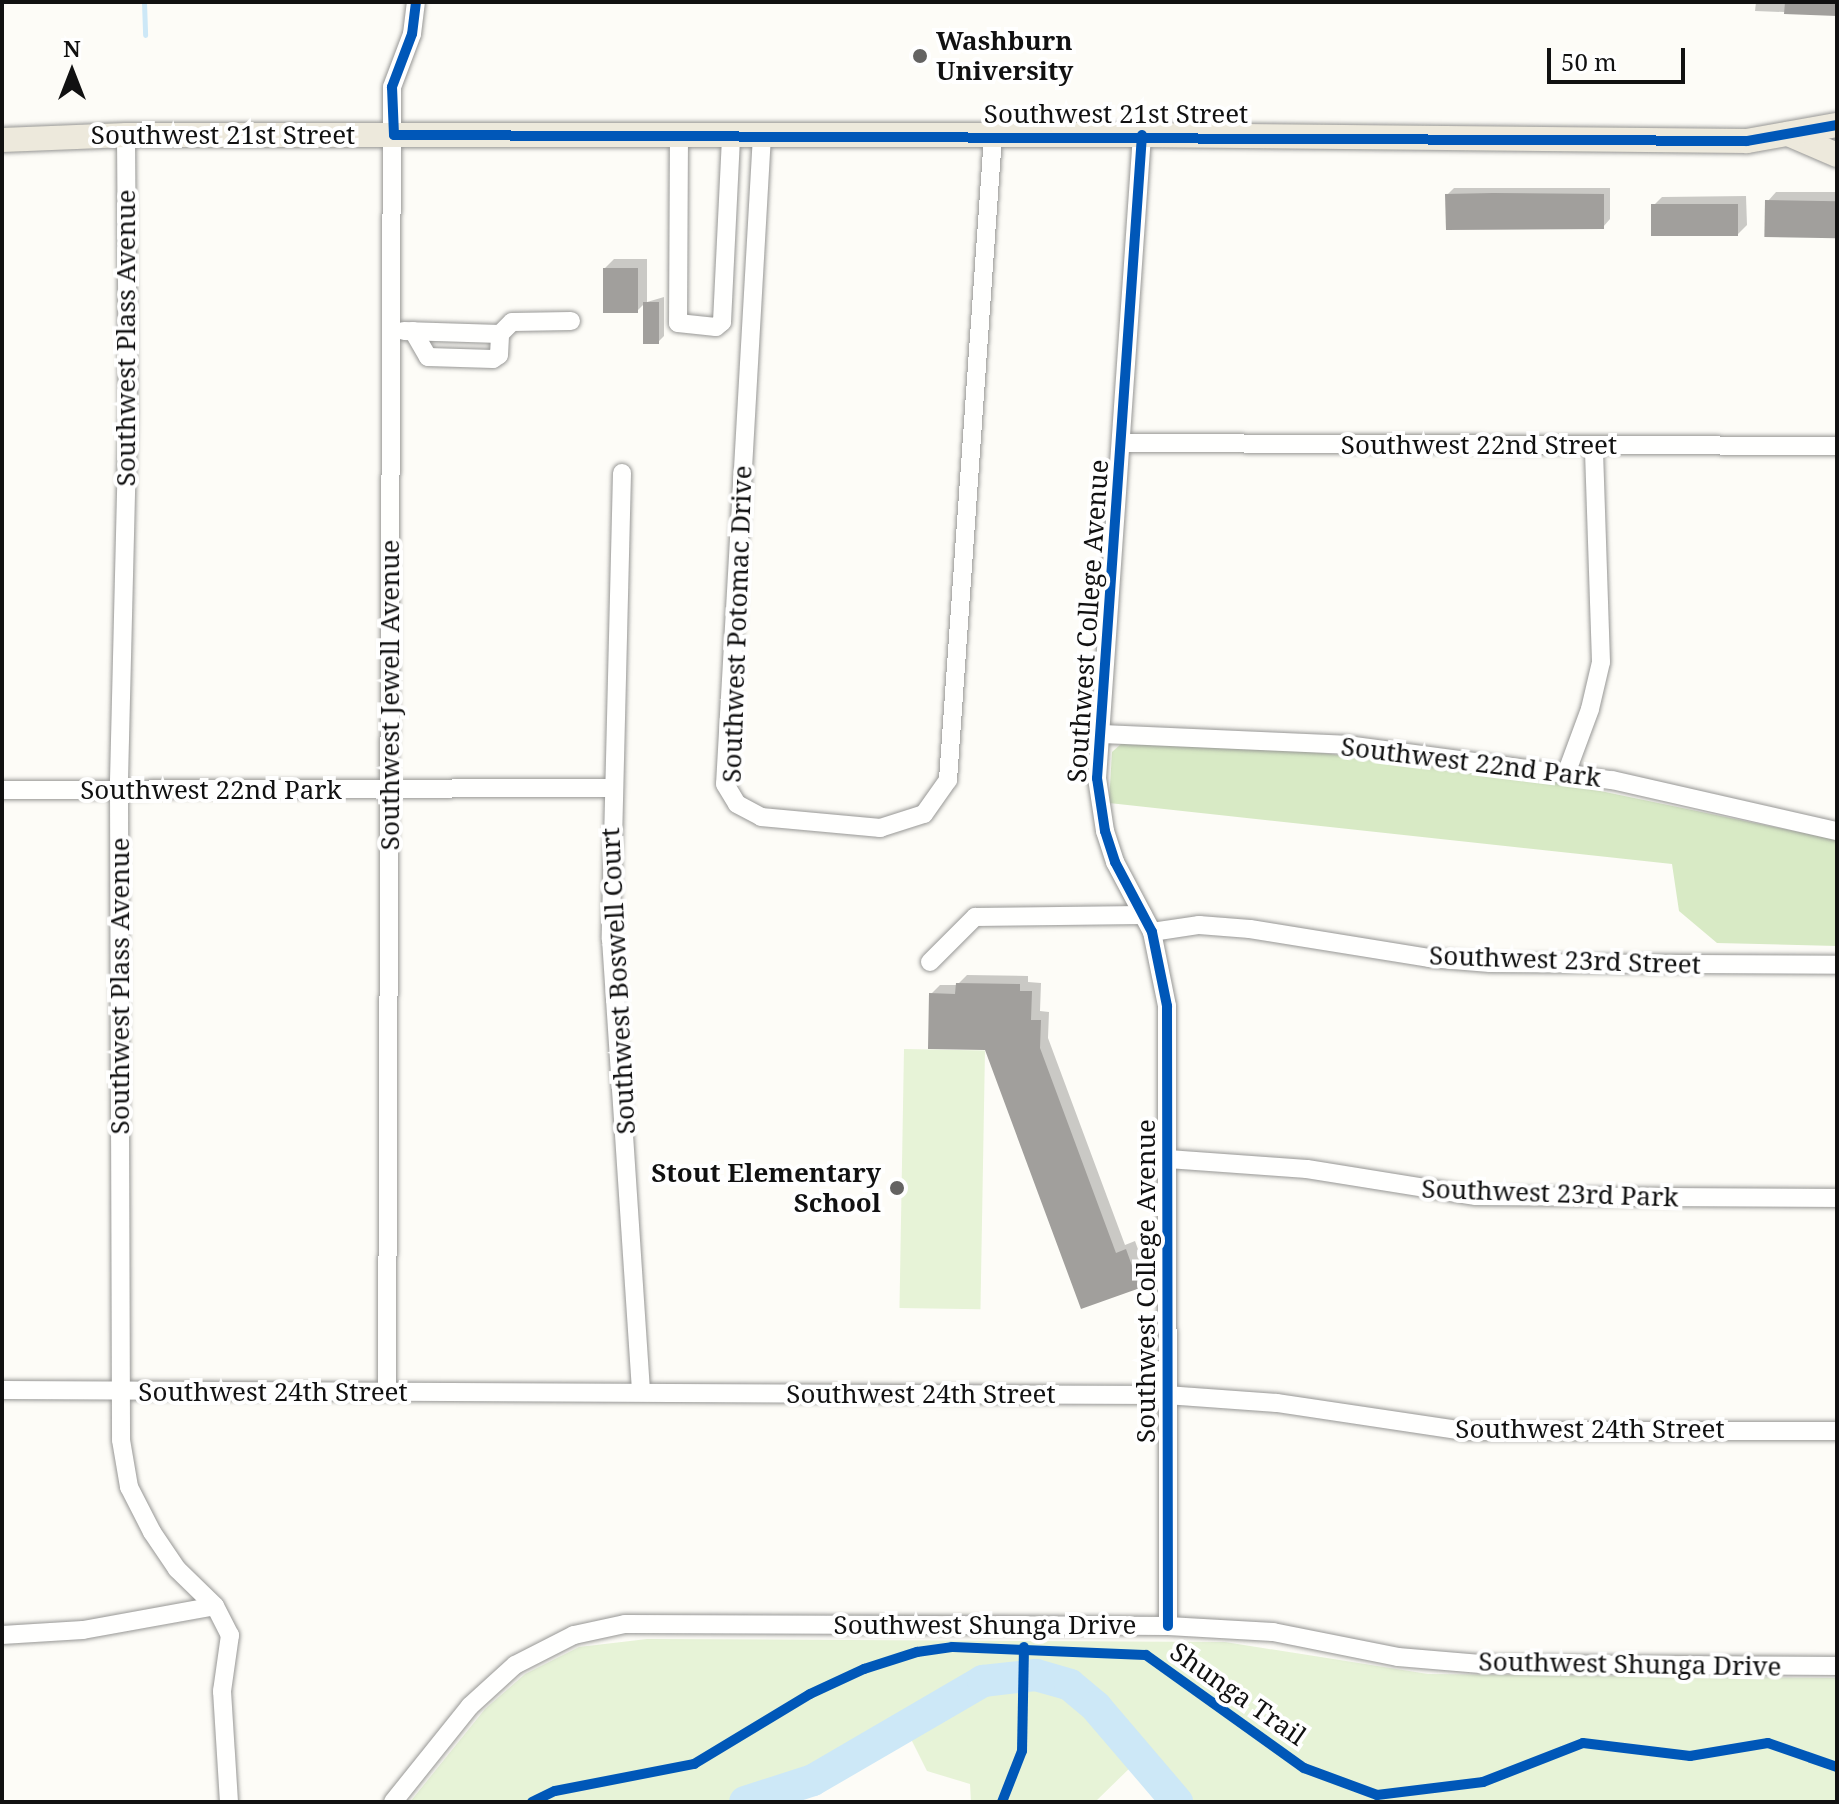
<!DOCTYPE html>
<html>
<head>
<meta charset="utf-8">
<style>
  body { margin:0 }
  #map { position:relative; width:1839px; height:1804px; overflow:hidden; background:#fdfcf7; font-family:"Noto Serif",serif }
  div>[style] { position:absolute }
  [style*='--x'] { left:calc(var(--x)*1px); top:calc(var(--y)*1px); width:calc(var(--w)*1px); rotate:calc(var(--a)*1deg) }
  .green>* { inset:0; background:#e7f3d7; transform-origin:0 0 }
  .forest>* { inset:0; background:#d8eac5 }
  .shadow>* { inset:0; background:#0003 }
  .stream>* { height:5px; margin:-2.5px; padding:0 2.5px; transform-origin:2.5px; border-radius:2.5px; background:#cde8f7 }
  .river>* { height:32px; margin:-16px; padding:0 16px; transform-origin:16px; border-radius:16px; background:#cde8f7 }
  .building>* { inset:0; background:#a19f9c; transform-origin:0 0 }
  .roads { filter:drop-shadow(0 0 2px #979795) drop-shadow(0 0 2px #979795) }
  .minor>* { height:18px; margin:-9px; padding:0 9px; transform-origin:9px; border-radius:9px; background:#fffffe }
  .major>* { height:24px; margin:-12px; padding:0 12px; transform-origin:12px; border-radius:12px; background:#ede9dc }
  .cycleway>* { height:10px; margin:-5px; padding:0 5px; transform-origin:5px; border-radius:5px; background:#0057b8 }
  .dots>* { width:22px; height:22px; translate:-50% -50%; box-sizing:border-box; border:4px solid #fff; border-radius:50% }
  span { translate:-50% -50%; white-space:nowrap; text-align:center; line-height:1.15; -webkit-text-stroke:8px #fff; paint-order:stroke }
  .poi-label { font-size:26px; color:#111; font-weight:700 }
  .left { translate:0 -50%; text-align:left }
  .right { translate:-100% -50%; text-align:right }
  .street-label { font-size:26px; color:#111 }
  .frame { position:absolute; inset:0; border:4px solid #111; pointer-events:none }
  .north { position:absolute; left:32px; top:32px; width:80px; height:80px; -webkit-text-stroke:6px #fff; paint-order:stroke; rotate:0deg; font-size:22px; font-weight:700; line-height:32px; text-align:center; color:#111 }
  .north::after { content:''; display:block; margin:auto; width:28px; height:36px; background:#111; clip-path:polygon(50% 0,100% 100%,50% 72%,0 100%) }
  .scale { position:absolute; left:1547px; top:48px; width:138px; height:36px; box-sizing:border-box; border:4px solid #111; border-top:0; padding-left:10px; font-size:24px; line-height:28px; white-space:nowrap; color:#111; -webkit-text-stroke:6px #fff; paint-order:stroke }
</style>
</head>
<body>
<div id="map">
  <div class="green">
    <div style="left:904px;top:1049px;width:81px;height:259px;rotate:1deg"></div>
    <div style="clip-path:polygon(647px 1639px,1225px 1642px,1428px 1674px,1837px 1678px,1837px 1802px,1177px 1802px,1138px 1760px,1095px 1802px,971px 1802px,970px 1784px,927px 1771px,905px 1727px,813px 1780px,745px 1802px,410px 1802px,485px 1709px,525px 1674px,579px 1647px)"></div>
  </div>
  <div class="forest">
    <div style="clip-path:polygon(1121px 744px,1306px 751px,1557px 782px,1837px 840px,1837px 946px,1717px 943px,1679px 911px,1672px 864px,1109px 803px,1112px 752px)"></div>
  </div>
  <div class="shadow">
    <div style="clip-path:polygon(1756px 2px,1837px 2px,1837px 14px,1755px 11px)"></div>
    <div style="clip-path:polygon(1454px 188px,1610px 188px,1610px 219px,1603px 227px,1447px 195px)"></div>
    <div style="clip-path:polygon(1776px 192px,1837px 192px,1837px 232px,1768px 201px)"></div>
    <div style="clip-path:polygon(1746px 196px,1747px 225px,1738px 234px,1653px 206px,1662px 197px)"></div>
    <div style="clip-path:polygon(614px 259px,647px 259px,647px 302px,664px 297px,664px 336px,658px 342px,645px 303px,637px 311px,605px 268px)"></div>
    <div style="clip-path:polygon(967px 975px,1028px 976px,1028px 982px,1041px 983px,1040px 1011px,1049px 1012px,1048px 1038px,1125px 1245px,1135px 1241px,1148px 1277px,1139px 1286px,1083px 1307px,987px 1048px,931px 994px,940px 985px,957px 985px)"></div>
  </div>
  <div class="stream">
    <div style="--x:144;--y:2;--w:33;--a:88"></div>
  </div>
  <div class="river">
    <div style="--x:745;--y:1802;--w:71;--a:-17.9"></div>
    <div style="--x:813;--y:1780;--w:197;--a:-30.2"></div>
    <div style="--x:983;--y:1681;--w:53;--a:-6.5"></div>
    <div style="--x:1036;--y:1675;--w:35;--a:16"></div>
    <div style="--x:1070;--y:1685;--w:34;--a:40"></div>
    <div style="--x:1096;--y:1707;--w:125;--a:49.5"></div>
  </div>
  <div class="building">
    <div style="clip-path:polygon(1785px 2px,1837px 2px,1837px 16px,1784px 14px)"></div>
    <div style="clip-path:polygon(1493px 193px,1604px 194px,1604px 229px,1446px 230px,1445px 194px)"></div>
    <div style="left:1765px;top:200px;width:72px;height:37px;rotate:1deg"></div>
    <div style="left:1738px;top:204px;width:32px;height:87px;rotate:90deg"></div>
    <div style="left:603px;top:268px;width:35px;height:45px"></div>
    <div style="left:643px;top:302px;width:16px;height:42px"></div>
    <div style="clip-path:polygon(956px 983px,1020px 984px,1020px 991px,1032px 991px,1031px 1020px,1041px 1020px,1040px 1048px,1116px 1253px,1126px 1249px,1140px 1288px,1081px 1309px,985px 1050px,928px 1049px,929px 993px,955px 994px)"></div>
  </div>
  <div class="roads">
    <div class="minor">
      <div style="--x:126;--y:135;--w:277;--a:89.6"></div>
      <div style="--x:128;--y:412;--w:378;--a:91.4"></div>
      <div style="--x:119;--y:790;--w:650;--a:89.82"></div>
      <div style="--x:121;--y:1440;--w:48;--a:80.3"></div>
      <div style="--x:129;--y:1487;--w:51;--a:62.9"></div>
      <div style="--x:152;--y:1532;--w:45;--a:56"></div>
      <div style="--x:177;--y:1569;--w:53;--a:44.2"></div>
      <div style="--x:215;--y:1606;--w:33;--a:63"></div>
      <div style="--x:230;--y:1635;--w:57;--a:98.1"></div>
      <div style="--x:222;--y:1691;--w:111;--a:86.4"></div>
      <div style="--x:679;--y:135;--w:188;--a:90.3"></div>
      <div style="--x:678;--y:323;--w:38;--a:6"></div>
      <div style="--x:716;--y:327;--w:8;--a:-40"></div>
      <div style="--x:722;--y:322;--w:187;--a:-87.2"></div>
      <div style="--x:762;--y:135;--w:650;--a:93.26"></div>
      <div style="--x:725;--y:784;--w:23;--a:59"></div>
      <div style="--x:737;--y:804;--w:27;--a:28"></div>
      <div style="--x:761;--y:817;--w:120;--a:5.3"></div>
      <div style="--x:880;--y:828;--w:46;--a:-17.7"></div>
      <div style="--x:924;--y:814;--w:42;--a:-54.8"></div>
      <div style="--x:948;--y:780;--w:646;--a:-86"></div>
      <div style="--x:1142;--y:135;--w:645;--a:94"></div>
      <div style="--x:1097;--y:778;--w:54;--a:81.4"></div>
      <div style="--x:1105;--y:831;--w:33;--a:72"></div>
      <div style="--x:1115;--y:862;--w:79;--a:62.1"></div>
      <div style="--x:1152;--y:932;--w:76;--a:78.5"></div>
      <div style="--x:1167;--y:1006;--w:620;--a:89.91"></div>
      <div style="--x:404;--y:331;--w:96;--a:1.8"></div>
      <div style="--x:413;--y:331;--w:30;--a:60"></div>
      <div style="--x:428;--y:357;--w:65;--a:1.8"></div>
      <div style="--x:493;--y:359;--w:7;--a:-34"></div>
      <div style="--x:499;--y:355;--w:21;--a:-87"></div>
      <div style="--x:500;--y:334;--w:17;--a:-45"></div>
      <div style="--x:512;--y:322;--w:59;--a:-1"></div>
      <div style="--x:1122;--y:443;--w:715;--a:0.24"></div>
      <div style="--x:622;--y:473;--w:466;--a:91.4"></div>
      <div style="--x:611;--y:939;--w:454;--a:86.2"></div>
      <div style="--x:1100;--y:734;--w:248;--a:2.5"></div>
      <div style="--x:1348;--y:745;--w:266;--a:7.6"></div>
      <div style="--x:1612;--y:780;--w:231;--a:12.8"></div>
      <div style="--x:1566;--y:774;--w:69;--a:-69.7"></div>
      <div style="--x:1590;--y:709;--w:48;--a:-76.8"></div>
      <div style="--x:1601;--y:662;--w:216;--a:-91.9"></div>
      <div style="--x:2;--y:790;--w:610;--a:-0.19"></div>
      <div style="--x:1152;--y:932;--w:48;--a:-8.5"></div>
      <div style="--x:1199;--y:925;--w:51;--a:4.5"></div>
      <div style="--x:1250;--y:929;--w:181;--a:9.2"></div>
      <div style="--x:1429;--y:958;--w:61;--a:4.7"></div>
      <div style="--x:1490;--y:963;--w:347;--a:0.3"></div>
      <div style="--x:930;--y:962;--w:64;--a:-45"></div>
      <div style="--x:975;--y:917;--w:168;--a:-0.7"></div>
      <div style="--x:1168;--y:1159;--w:139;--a:4.1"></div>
      <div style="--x:1307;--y:1169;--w:171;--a:9.1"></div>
      <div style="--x:1476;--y:1196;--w:361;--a:0.3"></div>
      <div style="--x:2;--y:1390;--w:1164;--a:0.25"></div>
      <div style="--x:1166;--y:1395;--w:111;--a:4.1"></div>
      <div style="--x:1277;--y:1403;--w:189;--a:8.5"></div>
      <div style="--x:1464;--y:1431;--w:373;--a:0"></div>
      <div style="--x:387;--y:1392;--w:1305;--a:-89.78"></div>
      <div style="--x:392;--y:87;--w:57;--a:-69.3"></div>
      <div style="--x:412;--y:34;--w:32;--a:-83"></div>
      <div style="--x:2;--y:1635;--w:81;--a:-3.5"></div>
      <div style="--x:83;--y:1630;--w:134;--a:-10.3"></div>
      <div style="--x:393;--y:1802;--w:123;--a:-51.3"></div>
      <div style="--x:470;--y:1706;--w:61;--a:-42.3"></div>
      <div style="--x:515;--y:1665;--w:66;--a:-27"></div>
      <div style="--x:574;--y:1635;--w:52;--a:-12.2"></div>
      <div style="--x:625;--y:1624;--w:543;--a:0.21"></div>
      <div style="--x:1168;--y:1626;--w:105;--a:3.3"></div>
      <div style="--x:1273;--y:1632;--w:127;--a:11.3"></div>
      <div style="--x:1398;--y:1657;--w:83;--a:4.8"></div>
      <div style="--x:1481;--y:1664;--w:356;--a:0.3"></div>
    </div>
    <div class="major">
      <div style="--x:1788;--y:134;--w:53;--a:23.2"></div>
      <div style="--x:2;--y:140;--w:124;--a:-2.3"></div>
      <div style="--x:126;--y:135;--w:1016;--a:0"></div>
      <div style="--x:1142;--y:135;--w:605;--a:0.57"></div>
      <div style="--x:1747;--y:141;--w:91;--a:-10.1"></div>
    </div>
  </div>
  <div class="cycleway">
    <div style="--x:416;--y:2;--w:32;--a:97"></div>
    <div style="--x:412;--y:34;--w:57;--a:110.7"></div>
    <div style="--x:392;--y:87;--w:48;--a:87.6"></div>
    <div style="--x:394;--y:135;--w:1353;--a:0.25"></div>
    <div style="--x:1747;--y:141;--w:91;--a:-10.1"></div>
    <div style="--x:1142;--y:135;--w:645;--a:94"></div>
    <div style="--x:1097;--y:778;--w:54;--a:81.4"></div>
    <div style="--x:1105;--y:831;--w:33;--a:72"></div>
    <div style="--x:1115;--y:862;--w:79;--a:62.1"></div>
    <div style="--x:1152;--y:932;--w:76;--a:78.5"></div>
    <div style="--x:1167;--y:1006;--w:620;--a:89.91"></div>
    <div style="--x:532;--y:1802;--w:25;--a:-26"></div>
    <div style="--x:555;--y:1791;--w:142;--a:-11"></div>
    <div style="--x:694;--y:1764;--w:135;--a:-31.1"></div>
    <div style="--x:810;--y:1694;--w:60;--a:-24.8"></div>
    <div style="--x:864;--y:1669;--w:56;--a:-17.8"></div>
    <div style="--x:917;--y:1652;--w:35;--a:-8"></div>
    <div style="--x:952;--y:1647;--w:194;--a:2.4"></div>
    <div style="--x:1146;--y:1655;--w:194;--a:35.6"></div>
    <div style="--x:1304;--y:1768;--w:78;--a:20.3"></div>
    <div style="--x:1377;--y:1795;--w:107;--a:-7"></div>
    <div style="--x:1483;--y:1782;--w:107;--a:-21.3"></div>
    <div style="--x:1583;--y:1743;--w:108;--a:6.9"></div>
    <div style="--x:1690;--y:1756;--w:79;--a:-9.5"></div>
    <div style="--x:1768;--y:1743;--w:73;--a:19.2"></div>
    <div style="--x:1002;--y:1802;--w:55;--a:-68.6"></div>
    <div style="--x:1022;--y:1751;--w:104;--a:-88.9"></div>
  </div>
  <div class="dots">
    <div style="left:920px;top:56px;background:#646362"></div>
    <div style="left:897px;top:1188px;background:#646362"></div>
  </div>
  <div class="poi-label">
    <span class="left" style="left:936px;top:56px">Washburn<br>University</span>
    <span class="right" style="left:881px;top:1188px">Stout Elementary<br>School</span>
  </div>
  <div class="street-label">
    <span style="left:1116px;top:114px">Southwest 21st Street</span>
    <span style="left:223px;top:135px">Southwest 21st Street</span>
    <span style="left:126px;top:338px;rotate:-90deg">Southwest Plass Avenue</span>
    <span style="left:1479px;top:445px">Southwest 22nd Street</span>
    <span style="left:1088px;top:621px;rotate:-86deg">Southwest College Avenue</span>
    <span style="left:737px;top:624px;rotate:-88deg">Southwest Potomac Drive</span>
    <span style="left:390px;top:695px;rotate:-90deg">Southwest Jewell Avenue</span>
    <span style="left:1471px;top:762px;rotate:7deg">Southwest 22nd Park</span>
    <span style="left:211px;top:790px">Southwest 22nd Park</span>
    <span style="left:1565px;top:960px;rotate:2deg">Southwest 23rd Street</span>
    <span style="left:618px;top:981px;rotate:-93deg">Southwest Boswell Court</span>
    <span style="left:120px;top:986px;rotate:-90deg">Southwest Plass Avenue</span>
    <span style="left:1550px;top:1193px;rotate:2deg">Southwest 23rd Park</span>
    <span style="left:1146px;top:1281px;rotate:-90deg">Southwest College Avenue</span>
    <span style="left:273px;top:1392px">Southwest 24th Street</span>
    <span style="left:921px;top:1394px">Southwest 24th Street</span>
    <span style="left:1590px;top:1429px">Southwest 24th Street</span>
    <span style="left:985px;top:1625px">Southwest Shunga Drive</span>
    <span style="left:1630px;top:1664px;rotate:1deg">Southwest Shunga Drive</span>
    <span style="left:1238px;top:1694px;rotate:35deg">Shunga Trail</span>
  </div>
  <div class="frame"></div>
  <div class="north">N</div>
  <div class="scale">50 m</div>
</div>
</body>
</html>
